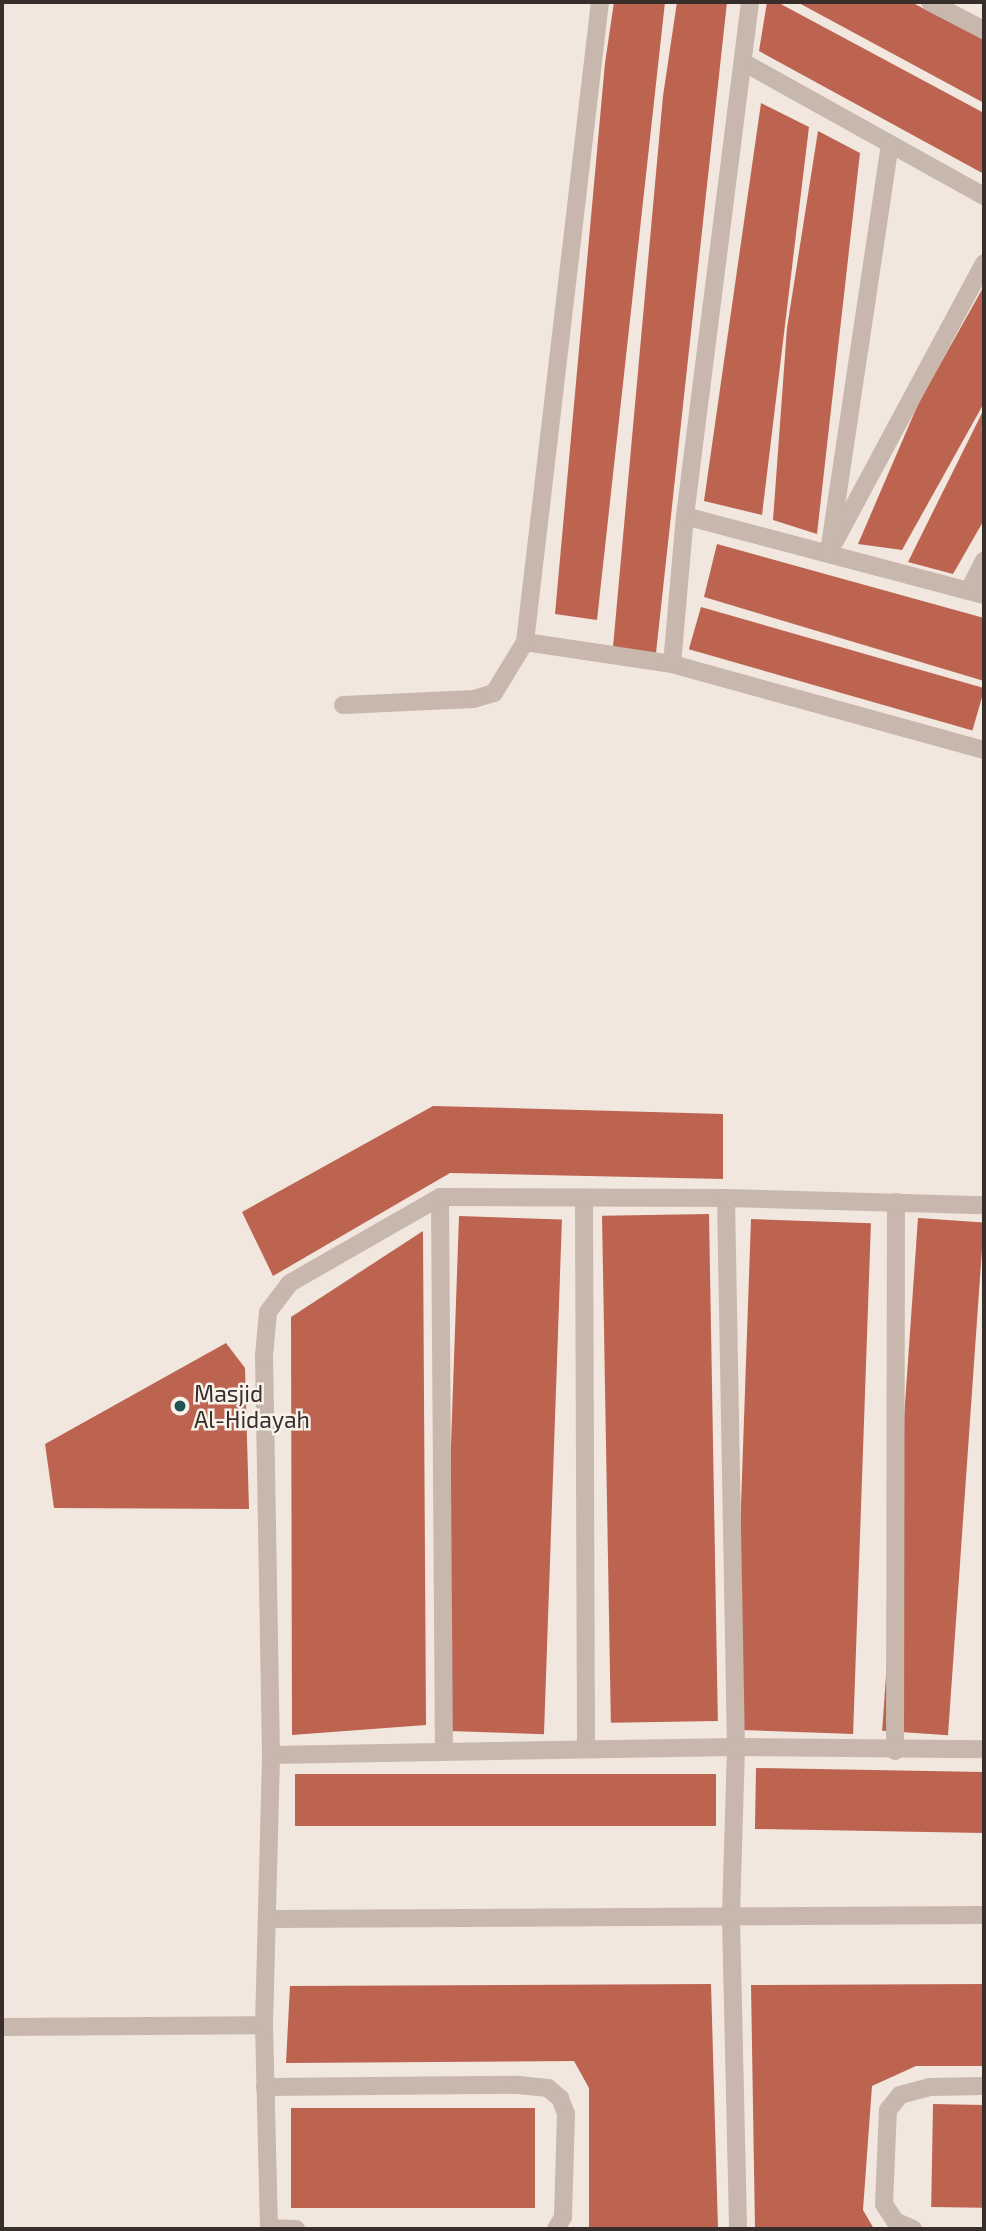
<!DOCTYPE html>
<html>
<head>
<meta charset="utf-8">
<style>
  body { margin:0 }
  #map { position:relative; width:986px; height:2231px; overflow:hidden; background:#f1e7df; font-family:"Exo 2",sans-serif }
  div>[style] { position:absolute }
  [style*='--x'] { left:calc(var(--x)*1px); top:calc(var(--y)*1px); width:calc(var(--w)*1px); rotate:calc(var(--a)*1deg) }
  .building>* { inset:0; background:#bd6451; transform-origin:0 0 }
  .minor>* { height:18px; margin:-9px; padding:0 9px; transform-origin:9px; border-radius:9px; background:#c8b7ac }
  .dots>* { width:19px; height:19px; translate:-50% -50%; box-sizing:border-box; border:4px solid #f9f2eb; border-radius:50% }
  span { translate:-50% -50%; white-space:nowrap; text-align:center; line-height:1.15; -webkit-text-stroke:5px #f9f2eb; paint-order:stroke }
  .poi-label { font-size:23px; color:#372d2a }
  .left { translate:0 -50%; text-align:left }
  .frame { position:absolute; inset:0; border:4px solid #372d2a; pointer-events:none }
</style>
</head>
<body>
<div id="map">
  <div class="building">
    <div style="clip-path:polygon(614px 2px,665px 2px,597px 620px,555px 614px,605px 63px)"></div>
    <div style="clip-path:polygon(677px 2px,727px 2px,656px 653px,613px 647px,663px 96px)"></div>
    <div style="clip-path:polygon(767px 2px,777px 2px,984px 113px,984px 174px,759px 51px)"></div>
    <div style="clip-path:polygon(797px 2px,911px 2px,984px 40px,984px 103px)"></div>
    <div style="clip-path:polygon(761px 103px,809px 127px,762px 515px,704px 501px)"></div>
    <div style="clip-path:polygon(818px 131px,860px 153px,817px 534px,773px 520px,787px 328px)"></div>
    <div style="clip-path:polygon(984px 286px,984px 403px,902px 550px,858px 544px,919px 402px)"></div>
    <div style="clip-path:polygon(984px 409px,984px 520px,953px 574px,908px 562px)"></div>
    <div style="clip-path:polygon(717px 544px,984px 618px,984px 681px,704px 597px)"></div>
    <div style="left:701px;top:607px;width:295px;height:44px;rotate:16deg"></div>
    <div style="clip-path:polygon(433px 1106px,723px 1114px,723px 1179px,450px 1173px,273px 1276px,242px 1212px)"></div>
    <div style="left:709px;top:1214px;width:507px;height:107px;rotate:89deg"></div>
    <div style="left:459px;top:1216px;width:103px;height:515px;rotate:2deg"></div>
    <div style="left:918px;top:1218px;width:66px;height:514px;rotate:4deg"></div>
    <div style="left:751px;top:1219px;width:120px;height:511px;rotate:2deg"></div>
    <div style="clip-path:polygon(423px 1231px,426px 1725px,292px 1735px,291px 1317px)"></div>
    <div style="clip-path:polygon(226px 1343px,245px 1368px,249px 1509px,54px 1508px,45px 1444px)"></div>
    <div style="left:756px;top:1768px;width:228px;height:61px;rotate:1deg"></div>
    <div style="left:295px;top:1774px;width:421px;height:52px"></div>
    <div style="clip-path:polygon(711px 1984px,718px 2229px,589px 2229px,589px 2088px,574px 2061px,286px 2063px,290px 1986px)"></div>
    <div style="clip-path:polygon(984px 1984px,984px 2066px,916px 2066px,872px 2086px,863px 2210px,874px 2229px,755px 2229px,751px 1985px)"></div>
    <div style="left:933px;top:2104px;width:51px;height:103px;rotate:1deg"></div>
    <div style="left:291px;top:2108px;width:244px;height:100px"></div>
  </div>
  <div class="minor">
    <div style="--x:930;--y:2;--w:61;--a:27.4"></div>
    <div style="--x:743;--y:62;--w:276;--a:29.1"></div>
    <div style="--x:685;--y:516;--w:309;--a:14.8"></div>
    <div style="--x:835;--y:541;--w:315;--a:-61.8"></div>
    <div style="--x:831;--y:555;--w:4;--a:-124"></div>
    <div style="--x:829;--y:552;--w:412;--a:-81.5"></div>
    <div style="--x:969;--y:590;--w:33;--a:-63"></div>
    <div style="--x:525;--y:642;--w:149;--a:8.5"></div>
    <div style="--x:672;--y:664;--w:324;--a:15.4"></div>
    <div style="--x:672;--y:664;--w:149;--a:-85"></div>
    <div style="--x:685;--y:516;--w:518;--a:-82.79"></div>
    <div style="--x:343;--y:705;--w:131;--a:-2.6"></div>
    <div style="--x:474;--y:699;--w:21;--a:-17"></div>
    <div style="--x:494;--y:693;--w:60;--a:-58.7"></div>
    <div style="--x:525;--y:642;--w:644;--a:-83.32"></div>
    <div style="--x:440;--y:1197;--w:555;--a:89.59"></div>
    <div style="--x:584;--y:1198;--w:551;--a:89.79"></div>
    <div style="--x:726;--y:1198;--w:549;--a:88.96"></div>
    <div style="--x:736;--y:1747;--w:171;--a:91.7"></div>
    <div style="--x:731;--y:1918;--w:311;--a:88.7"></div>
    <div style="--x:895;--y:1751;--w:549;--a:-89.9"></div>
    <div style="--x:271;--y:1755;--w:465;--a:-1"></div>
    <div style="--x:736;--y:1747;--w:248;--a:0.5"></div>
    <div style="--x:269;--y:1919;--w:715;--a:-0.32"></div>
    <div style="--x:2;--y:2027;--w:262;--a:-0.4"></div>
    <div style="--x:265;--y:2087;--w:254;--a:-0.5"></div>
    <div style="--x:519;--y:2085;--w:29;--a:6"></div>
    <div style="--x:548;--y:2088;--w:16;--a:40"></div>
    <div style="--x:560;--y:2098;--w:17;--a:69"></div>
    <div style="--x:566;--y:2114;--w:103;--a:91.7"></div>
    <div style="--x:563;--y:2217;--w:14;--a:120"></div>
    <div style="--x:269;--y:2228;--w:27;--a:2"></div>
    <div style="--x:269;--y:2229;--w:204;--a:-91.4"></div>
    <div style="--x:264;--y:2025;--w:270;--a:-88.5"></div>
    <div style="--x:271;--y:1755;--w:399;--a:-91"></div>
    <div style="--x:264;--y:1356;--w:44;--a:-84.8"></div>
    <div style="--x:268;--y:1312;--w:36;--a:-53"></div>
    <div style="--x:290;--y:1283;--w:173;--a:-29.8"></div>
    <div style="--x:440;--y:1197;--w:286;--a:0.2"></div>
    <div style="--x:726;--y:1198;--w:258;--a:1.6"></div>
    <div style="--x:913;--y:2229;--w:20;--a:-156"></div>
    <div style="--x:895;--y:2221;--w:20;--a:-123"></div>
    <div style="--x:884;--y:2204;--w:94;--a:-87.6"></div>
    <div style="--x:888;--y:2110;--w:19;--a:-51"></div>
    <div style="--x:900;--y:2095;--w:31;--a:-15"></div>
    <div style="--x:930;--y:2087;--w:54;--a:-1.1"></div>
  </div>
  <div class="dots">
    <div style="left:180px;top:1406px;background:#235555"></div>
  </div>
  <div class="poi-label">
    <span class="left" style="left:194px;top:1406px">Masjid<br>Al-Hidayah</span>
  </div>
  <div class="frame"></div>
</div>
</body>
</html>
